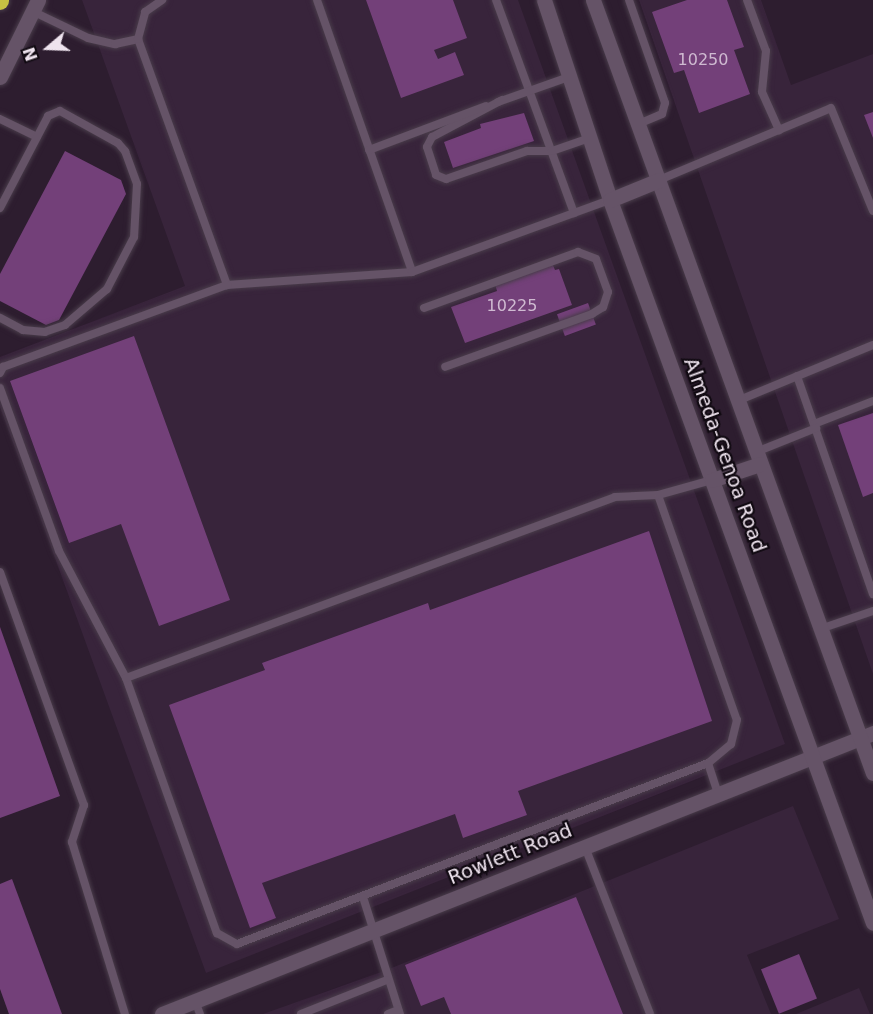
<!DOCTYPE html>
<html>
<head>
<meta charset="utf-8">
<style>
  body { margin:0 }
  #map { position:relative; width:873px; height:1014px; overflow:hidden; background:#2d1d2f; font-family:"DejaVu Sans",sans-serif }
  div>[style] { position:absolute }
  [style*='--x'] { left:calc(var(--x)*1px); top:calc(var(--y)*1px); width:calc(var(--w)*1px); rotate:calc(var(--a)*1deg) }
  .built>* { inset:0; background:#38243b }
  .building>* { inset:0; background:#734079; transform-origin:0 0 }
  .roads { filter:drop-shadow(0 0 2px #493c4a) drop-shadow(0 0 2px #493c4a) }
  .service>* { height:8px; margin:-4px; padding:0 4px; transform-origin:4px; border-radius:4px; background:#655367 }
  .minor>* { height:15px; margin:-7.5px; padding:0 7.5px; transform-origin:7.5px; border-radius:7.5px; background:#655367 }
  .secondary>* { height:15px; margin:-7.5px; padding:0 7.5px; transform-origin:7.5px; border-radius:7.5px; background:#655367 }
  .motorway>* { height:18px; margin:-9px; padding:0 9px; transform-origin:9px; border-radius:9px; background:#c6c243 }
  span { translate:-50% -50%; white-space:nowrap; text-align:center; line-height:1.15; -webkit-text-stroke:4.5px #110a12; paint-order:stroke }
  .number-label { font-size:16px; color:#cfbad1 }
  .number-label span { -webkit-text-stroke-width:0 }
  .street-label { font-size:20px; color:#eee3ee }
  .north { position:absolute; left:18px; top:18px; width:60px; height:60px; -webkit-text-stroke:4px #110a12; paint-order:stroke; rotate:251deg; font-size:16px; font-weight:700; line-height:24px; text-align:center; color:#eee3ee }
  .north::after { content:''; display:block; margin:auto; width:21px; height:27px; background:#eee3ee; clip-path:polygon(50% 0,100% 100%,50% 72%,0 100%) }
</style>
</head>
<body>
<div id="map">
  <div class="built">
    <div style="clip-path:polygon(82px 0,518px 0,785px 744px,206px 973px,0 407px,0 357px,185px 286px)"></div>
    <div style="clip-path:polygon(639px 0,761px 0,791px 85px,873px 54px,873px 674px)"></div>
    <div style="clip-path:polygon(793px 806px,839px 919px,747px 955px,771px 1014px,263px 1014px,384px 971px)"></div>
    <div style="clip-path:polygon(859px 988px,870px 1014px,796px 1014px)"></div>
  </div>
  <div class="building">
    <div style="clip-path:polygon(366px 0,453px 0,467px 38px,434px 50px,438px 59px,455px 52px,464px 75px,401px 98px)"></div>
    <div style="clip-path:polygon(687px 0,727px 0,744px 47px,734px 50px,750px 94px,699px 113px,684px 70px,674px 73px,652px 12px)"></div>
    <div style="clip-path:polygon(873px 112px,873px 138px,864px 115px)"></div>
    <div style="clip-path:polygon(524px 113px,534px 141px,453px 168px,444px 142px,481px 128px,480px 124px)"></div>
    <div style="clip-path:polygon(65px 151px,121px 180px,126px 194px,59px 320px,46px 325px,0 301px,0 274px)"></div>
    <div style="clip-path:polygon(552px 263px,555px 270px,559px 269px,572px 305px,465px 343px,451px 307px,497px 291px,495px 284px)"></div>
    <div style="left:588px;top:303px;width:23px;height:33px;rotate:70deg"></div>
    <div style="clip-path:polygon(134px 336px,230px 600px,159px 626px,121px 524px,69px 543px,10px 381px)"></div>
    <div style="clip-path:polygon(873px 413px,873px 493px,863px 497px,838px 425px)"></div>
    <div style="clip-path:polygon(649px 531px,712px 721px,518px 791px,527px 815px,463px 838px,455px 814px,262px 883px,276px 918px,250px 928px,169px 705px,265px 670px,262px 663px,428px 603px,430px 610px)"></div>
    <div style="clip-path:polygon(0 627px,60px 796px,0 818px)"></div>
    <div style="clip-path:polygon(12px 879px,62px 1014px,9px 1014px,0 989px,0 884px)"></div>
    <div style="clip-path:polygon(576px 897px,623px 1014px,451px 1014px,444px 997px,421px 1006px,405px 965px)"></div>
    <div style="left:799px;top:954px;width:48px;height:41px;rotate:68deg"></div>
  </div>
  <div class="roads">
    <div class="service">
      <div style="--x:317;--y:0;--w:288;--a:70.7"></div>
      <div style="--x:496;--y:0;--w:227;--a:69.9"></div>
      <div style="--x:629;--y:0;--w:109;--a:70.7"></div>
      <div style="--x:665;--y:103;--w:11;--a:105"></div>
      <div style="--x:662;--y:114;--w:26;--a:157"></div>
      <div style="--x:747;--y:0;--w:54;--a:69.6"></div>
      <div style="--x:766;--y:51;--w:41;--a:95.6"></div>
      <div style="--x:762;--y:92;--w:42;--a:65.9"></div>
      <div style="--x:32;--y:11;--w:62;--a:25.7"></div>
      <div style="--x:88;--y:38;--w:28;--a:13"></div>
      <div style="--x:115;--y:44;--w:24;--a:-12"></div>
      <div style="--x:138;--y:39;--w:262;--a:70.1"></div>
      <div style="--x:227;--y:285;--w:185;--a:-4"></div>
      <div style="--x:412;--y:272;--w:211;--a:-20"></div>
      <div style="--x:138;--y:39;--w:28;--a:-75"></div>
      <div style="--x:145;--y:12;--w:21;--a:-35"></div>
      <div style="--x:502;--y:100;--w:79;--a:152.1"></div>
      <div style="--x:432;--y:137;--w:11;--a:117"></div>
      <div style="--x:427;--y:147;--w:29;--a:72"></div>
      <div style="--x:436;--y:175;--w:11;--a:22"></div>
      <div style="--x:446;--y:179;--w:86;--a:-19.1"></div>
      <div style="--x:527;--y:151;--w:25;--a:0"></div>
      <div style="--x:552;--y:151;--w:39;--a:-19"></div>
      <div style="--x:498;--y:102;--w:75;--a:-19.4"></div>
      <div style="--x:0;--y:119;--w:41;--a:25.9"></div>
      <div style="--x:369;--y:150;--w:125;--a:-20.6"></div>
      <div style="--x:659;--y:180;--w:186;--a:-22.7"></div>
      <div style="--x:831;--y:108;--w:111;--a:67.8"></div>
      <div style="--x:0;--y:208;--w:104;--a:-62.4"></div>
      <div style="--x:48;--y:116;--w:13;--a:-23"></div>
      <div style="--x:60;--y:111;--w:66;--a:28.9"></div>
      <div style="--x:118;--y:143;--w:11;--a:49"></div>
      <div style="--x:125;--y:151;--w:35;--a:70"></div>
      <div style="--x:137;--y:184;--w:53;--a:93.2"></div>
      <div style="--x:134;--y:237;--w:59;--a:117.4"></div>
      <div style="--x:107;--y:289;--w:55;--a:139.4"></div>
      <div style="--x:65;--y:325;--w:21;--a:161"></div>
      <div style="--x:45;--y:332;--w:22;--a:-175"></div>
      <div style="--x:23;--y:330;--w:26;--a:-152"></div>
      <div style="--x:424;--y:308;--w:164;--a:-20"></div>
      <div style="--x:578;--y:252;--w:19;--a:21"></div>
      <div style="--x:596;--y:259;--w:35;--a:70"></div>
      <div style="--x:608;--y:292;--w:16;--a:108"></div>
      <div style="--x:603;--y:307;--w:13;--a:148"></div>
      <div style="--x:592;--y:314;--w:156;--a:160.2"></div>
      <div style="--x:0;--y:373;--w:7;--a:-63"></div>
      <div style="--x:3;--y:367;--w:239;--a:-20.1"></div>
      <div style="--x:797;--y:376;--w:231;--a:70.8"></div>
      <div style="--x:0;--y:388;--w:173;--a:70.1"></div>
      <div style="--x:59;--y:551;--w:144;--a:62.2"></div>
      <div style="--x:126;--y:678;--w:271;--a:70.4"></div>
      <div style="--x:217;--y:933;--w:23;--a:29"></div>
      <div style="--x:237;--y:944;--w:505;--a:-21.02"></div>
      <div style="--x:737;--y:401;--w:147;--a:-22.4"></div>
      <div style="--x:814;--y:424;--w:63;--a:-21.3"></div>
      <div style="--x:756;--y:452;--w:65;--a:-21.8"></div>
      <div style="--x:658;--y:495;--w:238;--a:70.7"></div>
      <div style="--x:737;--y:720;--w:25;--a:104"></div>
      <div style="--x:731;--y:744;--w:30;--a:140"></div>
      <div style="--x:708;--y:763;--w:33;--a:72"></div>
      <div style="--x:0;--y:572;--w:248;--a:70.2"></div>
      <div style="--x:84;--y:805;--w:39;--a:108"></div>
      <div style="--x:72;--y:842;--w:180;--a:72.9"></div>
      <div style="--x:820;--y:629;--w:56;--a:-18.8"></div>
      <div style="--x:126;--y:678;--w:521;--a:-20.31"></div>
      <div style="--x:615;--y:497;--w:43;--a:-2.7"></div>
      <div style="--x:658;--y:495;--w:56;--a:-15.5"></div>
      <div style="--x:585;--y:847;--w:179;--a:68.7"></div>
      <div style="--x:363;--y:897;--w:123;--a:72.5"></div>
      <div style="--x:195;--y:1001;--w:14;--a:69"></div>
      <div style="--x:301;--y:1014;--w:92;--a:-21.6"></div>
      <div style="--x:388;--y:1014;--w:11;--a:-22"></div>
    </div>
    <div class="minor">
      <div style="--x:162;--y:1014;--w:765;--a:-21.56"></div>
    </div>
    <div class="secondary">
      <div style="--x:544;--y:0;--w:211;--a:71.7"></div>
      <div style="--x:610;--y:200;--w:769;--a:70.01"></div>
      <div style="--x:593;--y:0;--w:822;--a:70.09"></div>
      <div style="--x:0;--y:77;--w:86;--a:-63.7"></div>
      <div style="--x:610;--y:200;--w:53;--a:-22.2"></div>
      <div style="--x:712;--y:480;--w:51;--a:-18.4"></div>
    </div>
    <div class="motorway">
      <div style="--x:0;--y:1;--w:1;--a:-90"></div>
    </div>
  </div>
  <div class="number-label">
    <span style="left:703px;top:60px">10250</span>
    <span style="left:512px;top:306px">10225</span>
  </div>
  <div class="street-label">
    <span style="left:725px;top:455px;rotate:70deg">Almeda-Genoa Road</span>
    <span style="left:510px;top:854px;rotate:-22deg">Rowlett Road</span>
  </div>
  <div class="north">N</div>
</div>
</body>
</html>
